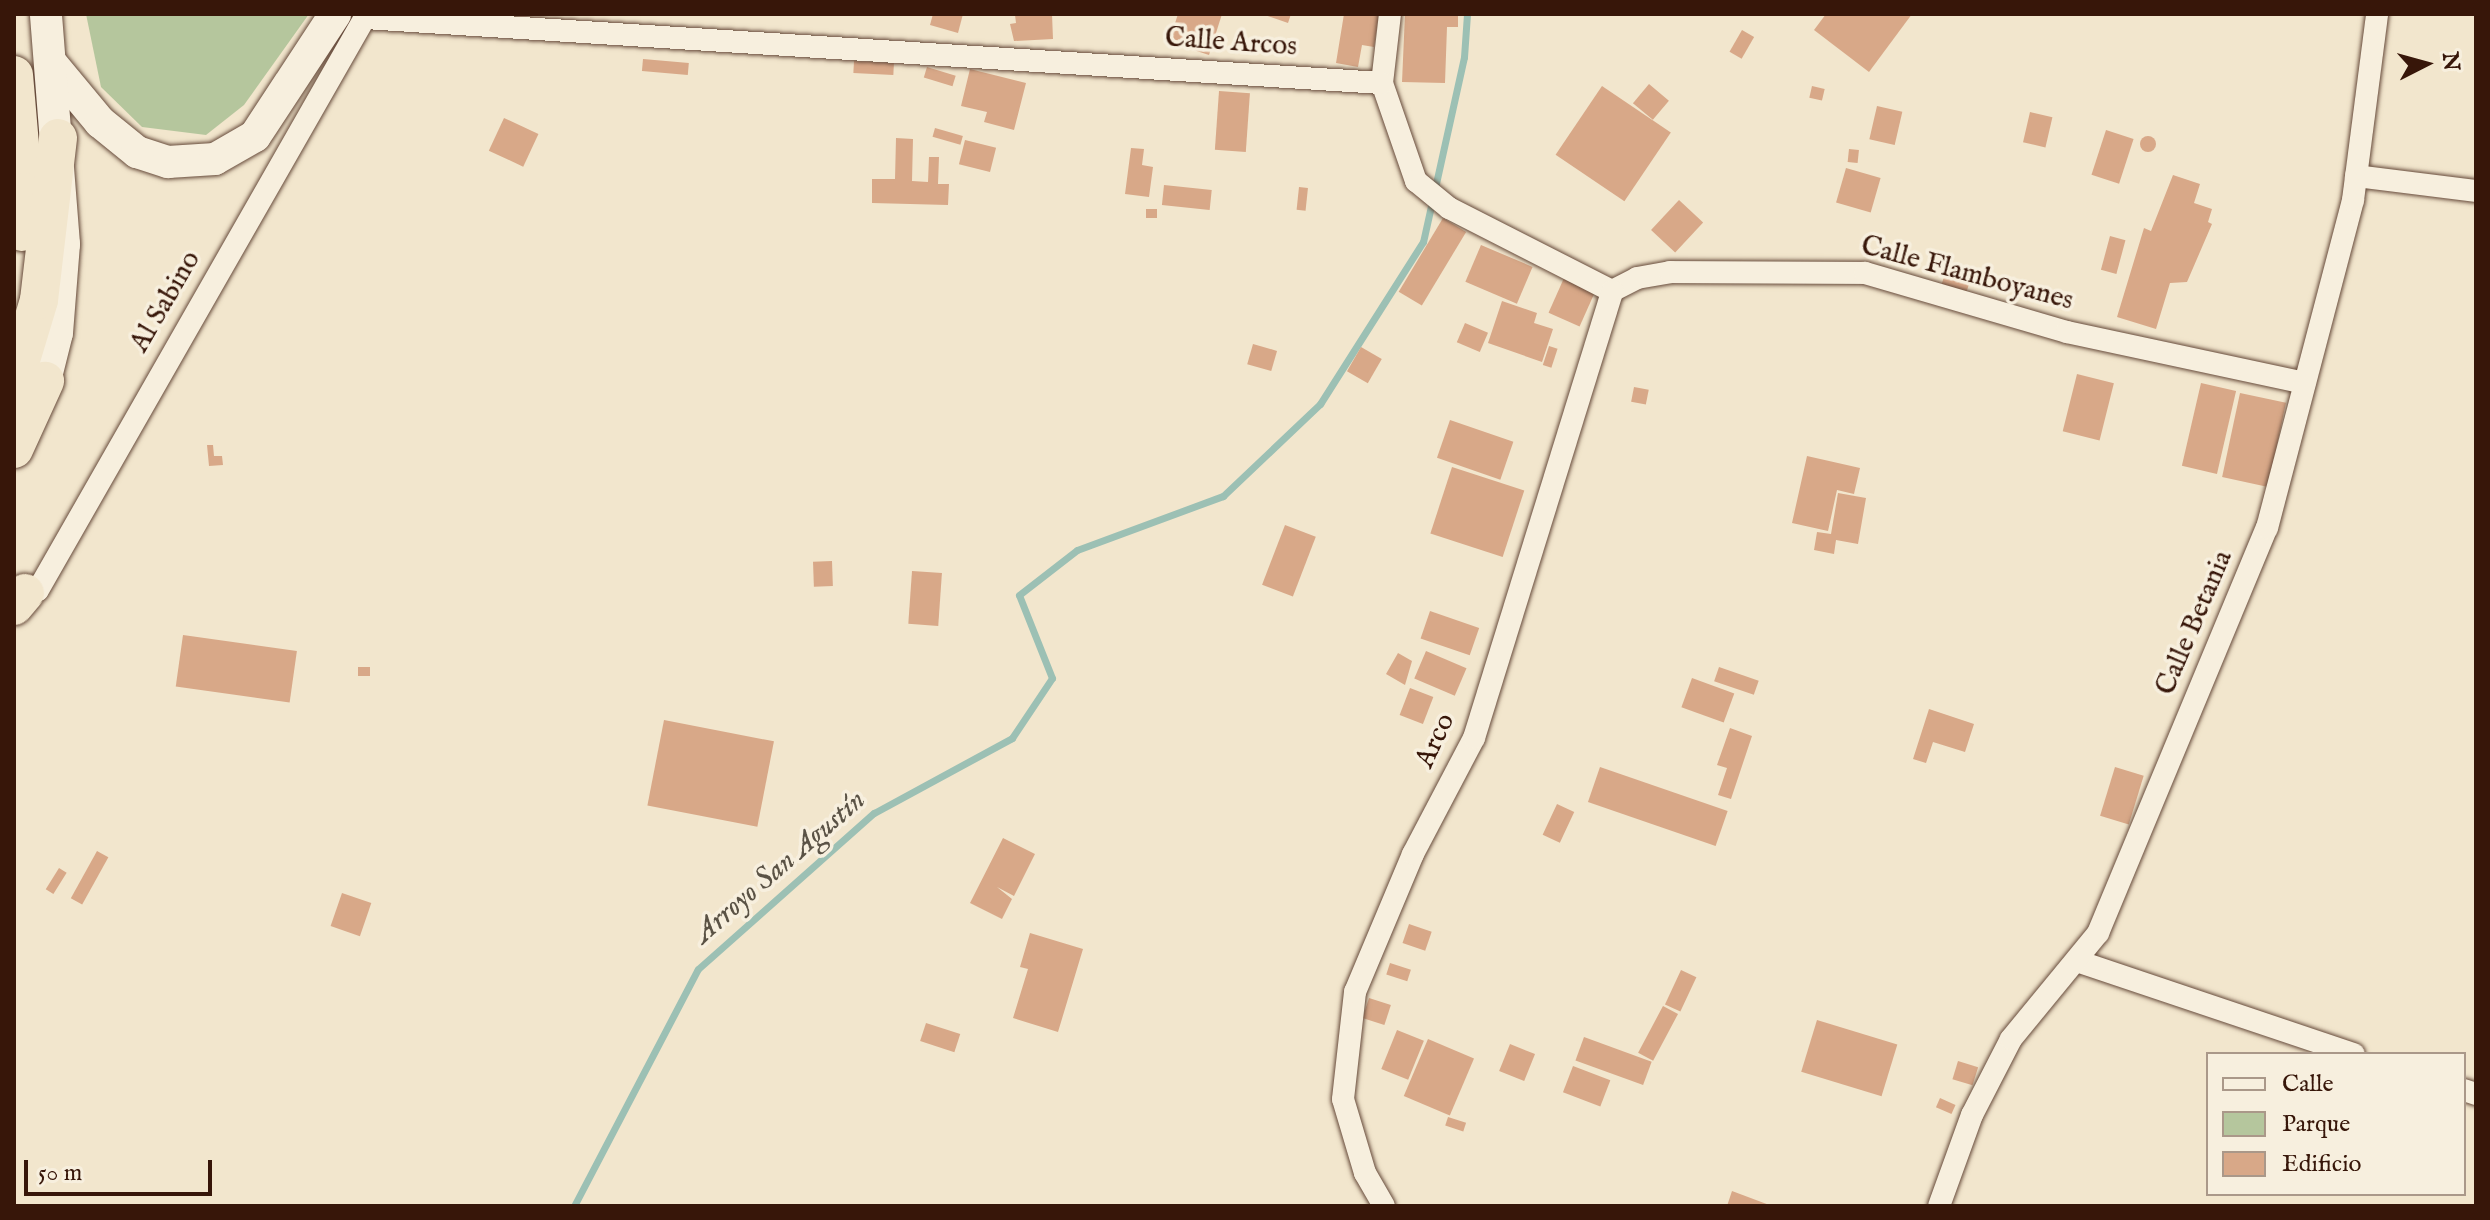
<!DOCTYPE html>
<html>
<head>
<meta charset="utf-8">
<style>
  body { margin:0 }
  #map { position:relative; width:2490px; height:1220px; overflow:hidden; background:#f2e6cd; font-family:"IM FELL English",serif }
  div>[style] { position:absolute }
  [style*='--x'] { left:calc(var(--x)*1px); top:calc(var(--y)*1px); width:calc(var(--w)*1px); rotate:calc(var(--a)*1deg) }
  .green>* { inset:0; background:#b5c69d }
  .stream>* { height:7px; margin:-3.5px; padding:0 3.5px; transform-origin:3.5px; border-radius:3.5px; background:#9cc0b4 }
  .building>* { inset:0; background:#d8a888; transform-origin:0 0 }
  .round { border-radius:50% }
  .roads { filter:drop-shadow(0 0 2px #664a3a) drop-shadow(0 0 2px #664a3a) }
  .minor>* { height:22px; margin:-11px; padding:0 11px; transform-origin:11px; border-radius:11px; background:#f7efde }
  .secondary>* { height:32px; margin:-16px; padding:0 16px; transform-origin:16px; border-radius:16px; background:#f7efde }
  .trunk>* { height:38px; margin:-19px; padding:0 19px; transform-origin:19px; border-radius:19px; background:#f2e6cd }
  span { translate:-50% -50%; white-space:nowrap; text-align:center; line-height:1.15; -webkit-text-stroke:7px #f7efde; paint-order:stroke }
  .street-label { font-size:28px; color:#371609 }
  .water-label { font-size:30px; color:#5a5245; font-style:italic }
  .frame { position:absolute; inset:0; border:16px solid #371609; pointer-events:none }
  .legend { position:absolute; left:2206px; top:1052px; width:260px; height:144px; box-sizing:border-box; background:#f7efde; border:2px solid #aa9889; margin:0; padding:10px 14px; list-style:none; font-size:24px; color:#371609 }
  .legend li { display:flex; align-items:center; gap:16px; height:40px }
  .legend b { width:40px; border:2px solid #aa9889 }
  .north { position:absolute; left:2386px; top:24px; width:80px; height:80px; -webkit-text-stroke:6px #f7efde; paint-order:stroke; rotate:84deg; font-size:22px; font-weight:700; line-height:32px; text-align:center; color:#371609 }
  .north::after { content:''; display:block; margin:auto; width:28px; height:36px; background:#371609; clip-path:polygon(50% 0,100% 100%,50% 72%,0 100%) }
  .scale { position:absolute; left:24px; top:1160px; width:188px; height:36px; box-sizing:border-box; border:4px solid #371609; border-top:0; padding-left:10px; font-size:24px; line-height:28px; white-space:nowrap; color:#371609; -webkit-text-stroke:6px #f7efde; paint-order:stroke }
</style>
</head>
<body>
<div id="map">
  <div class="green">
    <div style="clip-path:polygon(86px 14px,309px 14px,244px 105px,206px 135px,142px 127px,101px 87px)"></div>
  </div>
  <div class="stream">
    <div style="--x:574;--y:1206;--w:267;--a:-62.4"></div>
    <div style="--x:698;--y:969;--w:235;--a:-41.6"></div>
    <div style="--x:874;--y:813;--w:157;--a:-28.5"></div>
    <div style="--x:1012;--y:738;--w:72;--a:-56.3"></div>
    <div style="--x:1052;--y:678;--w:89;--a:-111.7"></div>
    <div style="--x:1019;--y:595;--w:73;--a:-37.8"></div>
    <div style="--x:1077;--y:550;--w:156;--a:-20.3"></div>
    <div style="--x:1223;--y:496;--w:134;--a:-43.5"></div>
    <div style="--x:1320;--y:404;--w:192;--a:-57.6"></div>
    <div style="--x:1423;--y:242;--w:189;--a:-77.5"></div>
    <div style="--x:1464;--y:57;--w:43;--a:-86"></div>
  </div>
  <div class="building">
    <div style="clip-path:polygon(933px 14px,963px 14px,958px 33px,930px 25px)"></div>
    <div style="clip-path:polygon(1052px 14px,1053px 39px,1014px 41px,1010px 24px,1016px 23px,1015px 15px)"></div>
    <div style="clip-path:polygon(1178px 14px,1222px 14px,1209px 55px,1169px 42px)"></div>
    <div style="clip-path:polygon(1262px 14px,1291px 14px,1288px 23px)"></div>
    <div style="clip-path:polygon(1344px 14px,1379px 14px,1374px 47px,1362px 45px,1358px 67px,1336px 63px)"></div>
    <div style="clip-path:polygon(1405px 14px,1458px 14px,1458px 27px,1447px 27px,1445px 83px,1402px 82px)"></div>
    <div style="clip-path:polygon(1826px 14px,1912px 14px,1869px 72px,1814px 30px)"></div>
    <div style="left:1742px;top:30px;width:14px;height:25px;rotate:30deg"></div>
    <div style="left:643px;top:59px;width:46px;height:12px;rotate:5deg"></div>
    <div style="left:854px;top:61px;width:40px;height:12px;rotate:3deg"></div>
    <div style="left:927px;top:67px;width:30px;height:11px;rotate:17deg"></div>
    <div style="clip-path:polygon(970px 69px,1026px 83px,1014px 130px,984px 122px,987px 112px,961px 106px)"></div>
    <div style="left:1649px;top:84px;width:26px;height:25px;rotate:40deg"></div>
    <div style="left:1602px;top:86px;width:83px;height:83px;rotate:34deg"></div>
    <div style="left:1812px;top:86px;width:13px;height:12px;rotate:13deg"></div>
    <div style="left:1219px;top:91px;width:31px;height:59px;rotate:4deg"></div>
    <div style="left:1877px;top:106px;width:26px;height:34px;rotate:13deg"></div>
    <div style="left:2030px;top:112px;width:23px;height:31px;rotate:13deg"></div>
    <div style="left:504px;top:118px;width:38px;height:36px;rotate:25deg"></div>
    <div style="left:935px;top:128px;width:29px;height:9px;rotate:16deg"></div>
    <div style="left:2106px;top:130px;width:29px;height:47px;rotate:18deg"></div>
    <div class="round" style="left:2140px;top:136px;width:16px;height:16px"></div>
    <div style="clip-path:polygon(896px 138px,913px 139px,912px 181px,928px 182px,929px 157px,939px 157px,938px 184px,949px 184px,948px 205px,872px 203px,872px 179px,895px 179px)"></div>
    <div style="left:965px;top:140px;width:32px;height:25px;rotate:14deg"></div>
    <div style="clip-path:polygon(1131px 148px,1144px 149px,1142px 165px,1153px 167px,1149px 197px,1125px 194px)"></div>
    <div style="left:1849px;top:149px;width:10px;height:13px;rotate:6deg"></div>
    <div style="left:1846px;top:168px;width:36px;height:36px;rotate:16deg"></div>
    <div style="clip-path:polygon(2173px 175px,2200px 184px,2194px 203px,2212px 209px,2208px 222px,2212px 224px,2187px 282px,2170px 283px,2156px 329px,2117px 317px,2144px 228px,2151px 231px)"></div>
    <div style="left:1164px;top:185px;width:48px;height:20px;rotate:6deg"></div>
    <div style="left:1299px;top:187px;width:9px;height:23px;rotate:6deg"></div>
    <div style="left:1679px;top:200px;width:33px;height:41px;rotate:43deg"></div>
    <div style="left:1146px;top:209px;width:11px;height:9px"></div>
    <div style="left:1443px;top:218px;width:27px;height:86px;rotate:31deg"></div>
    <div style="left:2110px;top:236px;width:16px;height:35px;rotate:15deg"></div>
    <div style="left:1481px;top:245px;width:56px;height:40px;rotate:23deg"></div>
    <div style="left:1944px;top:277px;width:26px;height:11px;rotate:18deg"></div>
    <div style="left:1564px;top:278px;width:34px;height:38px;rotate:24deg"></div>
    <div style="clip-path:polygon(1502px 301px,1537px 313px,1534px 323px,1553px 329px,1542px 362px,1488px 343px)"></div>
    <div style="left:1465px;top:323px;width:25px;height:21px;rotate:23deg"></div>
    <div style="left:1253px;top:344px;width:25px;height:21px;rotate:16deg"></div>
    <div style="left:1549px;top:346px;width:9px;height:20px;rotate:18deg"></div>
    <div style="left:1361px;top:347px;width:24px;height:28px;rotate:30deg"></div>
    <div style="left:2077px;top:374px;width:38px;height:59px;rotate:14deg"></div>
    <div style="left:2201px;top:383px;width:36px;height:85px;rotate:13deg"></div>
    <div style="left:1634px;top:387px;width:15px;height:15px;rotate:11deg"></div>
    <div style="left:2240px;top:393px;width:47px;height:86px;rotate:12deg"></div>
    <div style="left:1450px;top:420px;width:67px;height:40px;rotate:19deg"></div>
    <div style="clip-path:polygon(207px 445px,213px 445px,214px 456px,222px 456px,223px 465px,209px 466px)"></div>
    <div style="clip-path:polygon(1807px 456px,1860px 468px,1854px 494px,1837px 490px,1828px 531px,1792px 523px)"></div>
    <div style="left:1452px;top:467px;width:76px;height:70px;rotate:18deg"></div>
    <div style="clip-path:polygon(1838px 493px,1866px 498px,1858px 544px,1836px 540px,1834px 554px,1814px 550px,1817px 532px,1831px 534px)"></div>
    <div style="left:1285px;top:525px;width:33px;height:64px;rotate:21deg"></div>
    <div style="left:832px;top:561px;width:25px;height:19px;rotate:88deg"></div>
    <div style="left:912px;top:571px;width:30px;height:53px;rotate:4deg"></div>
    <div style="left:1430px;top:611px;width:52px;height:29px;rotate:19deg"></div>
    <div style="left:183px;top:635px;width:115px;height:52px;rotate:8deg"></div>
    <div style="left:1426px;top:651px;width:44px;height:30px;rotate:23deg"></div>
    <div style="clip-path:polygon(1398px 653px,1412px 661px,1405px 685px,1386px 674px)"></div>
    <div style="left:358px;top:667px;width:12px;height:9px"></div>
    <div style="left:1719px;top:667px;width:42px;height:15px;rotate:19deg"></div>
    <div style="left:1692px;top:678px;width:45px;height:31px;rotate:20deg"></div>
    <div style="left:1410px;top:688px;width:25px;height:29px;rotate:21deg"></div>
    <div style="clip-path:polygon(1929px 709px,1974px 724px,1965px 752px,1933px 742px,1926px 763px,1913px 759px)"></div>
    <div style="left:664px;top:720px;width:112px;height:87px;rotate:11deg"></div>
    <div style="clip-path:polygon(1730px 728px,1752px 736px,1731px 799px,1718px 795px,1727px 768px,1717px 765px)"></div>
    <div style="left:1600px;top:767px;width:135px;height:37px;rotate:19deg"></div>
    <div style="left:2115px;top:767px;width:30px;height:51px;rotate:17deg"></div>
    <div style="left:1557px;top:804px;width:19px;height:34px;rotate:25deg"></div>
    <div style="clip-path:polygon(1003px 838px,1035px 854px,1014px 896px,997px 887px,1012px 899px,1002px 919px,970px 903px)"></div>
    <div style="left:97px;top:851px;width:13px;height:54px;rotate:29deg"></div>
    <div style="left:59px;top:868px;width:9px;height:25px;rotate:32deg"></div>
    <div style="left:342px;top:893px;width:31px;height:35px;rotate:19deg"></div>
    <div style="left:1409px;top:924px;width:24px;height:20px;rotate:19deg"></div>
    <div style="clip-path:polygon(1030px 933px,1083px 949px,1058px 1032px,1013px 1018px,1028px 969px,1020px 967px)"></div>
    <div style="left:1390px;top:963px;width:22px;height:12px;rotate:18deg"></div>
    <div style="left:1681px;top:970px;width:17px;height:38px;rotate:25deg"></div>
    <div style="left:1369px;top:998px;width:23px;height:21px;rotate:18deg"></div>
    <div style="left:1663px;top:1006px;width:17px;height:53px;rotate:28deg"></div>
    <div style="left:1817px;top:1020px;width:84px;height:54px;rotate:17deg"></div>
    <div style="left:926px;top:1023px;width:36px;height:19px;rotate:18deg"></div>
    <div style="left:1397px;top:1030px;width:29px;height:42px;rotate:22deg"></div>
    <div style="left:1584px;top:1037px;width:72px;height:25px;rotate:20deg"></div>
    <div style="left:1428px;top:1039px;width:50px;height:62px;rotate:23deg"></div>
    <div style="left:1510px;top:1044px;width:27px;height:29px;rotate:22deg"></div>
    <div style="left:1958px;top:1061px;width:21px;height:19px;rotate:17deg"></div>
    <div style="left:1573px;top:1066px;width:40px;height:28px;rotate:21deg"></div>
    <div style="left:1940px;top:1098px;width:17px;height:10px;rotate:24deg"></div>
    <div style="left:1448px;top:1117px;width:19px;height:9px;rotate:18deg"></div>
    <div style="clip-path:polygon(1732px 1191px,1772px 1206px,1727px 1206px)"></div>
  </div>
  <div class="roads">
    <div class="minor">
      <div style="--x:1390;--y:14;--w:69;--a:96.6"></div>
      <div style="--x:1382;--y:83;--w:104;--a:70.9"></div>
      <div style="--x:1416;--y:181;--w:43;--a:39.3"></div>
      <div style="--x:1449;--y:208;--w:183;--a:27"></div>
      <div style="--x:365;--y:18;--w:1019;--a:3.66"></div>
      <div style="--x:2356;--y:176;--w:121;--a:7.1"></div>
      <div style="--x:1612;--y:291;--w:28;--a:-27"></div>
      <div style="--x:1637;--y:278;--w:34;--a:-10"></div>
      <div style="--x:1670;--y:272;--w:195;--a:0.3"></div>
      <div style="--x:1865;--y:273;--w:210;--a:16.3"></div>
      <div style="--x:2067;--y:332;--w:243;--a:12.1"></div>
      <div style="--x:21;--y:602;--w:10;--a:-66"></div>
      <div style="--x:25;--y:593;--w:13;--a:-13"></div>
      <div style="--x:38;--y:590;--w:663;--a:-60.27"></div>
      <div style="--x:2077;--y:961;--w:292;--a:18.6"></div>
      <div style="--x:2464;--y:1090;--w:13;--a:18"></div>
      <div style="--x:1384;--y:1206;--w:38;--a:-120"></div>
      <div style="--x:1365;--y:1173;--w:77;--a:-106.6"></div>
      <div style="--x:1343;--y:1099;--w:108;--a:-83.6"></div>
      <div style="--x:1355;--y:992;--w:150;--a:-67.2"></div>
      <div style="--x:1413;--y:854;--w:131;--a:-62.3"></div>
      <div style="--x:1474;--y:738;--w:468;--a:-72.8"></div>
      <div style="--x:1939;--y:1206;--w:97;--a:-70.1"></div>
      <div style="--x:1972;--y:1115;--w:85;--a:-62.8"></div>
      <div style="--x:2011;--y:1039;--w:137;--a:-50.6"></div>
      <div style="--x:2098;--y:933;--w:439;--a:-67.4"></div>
      <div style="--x:2267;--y:528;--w:339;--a:-75.3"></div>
      <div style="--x:2353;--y:200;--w:188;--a:-82.6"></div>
    </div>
    <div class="secondary">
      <div style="--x:51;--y:63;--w:77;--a:50.3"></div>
      <div style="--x:100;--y:122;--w:48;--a:39"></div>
      <div style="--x:137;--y:152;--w:33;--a:18"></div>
      <div style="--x:168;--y:162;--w:47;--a:-3.7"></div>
      <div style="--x:215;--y:159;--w:46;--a:-29.9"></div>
      <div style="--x:255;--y:136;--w:146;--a:-56.7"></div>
      <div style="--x:45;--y:381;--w:49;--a:-76"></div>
      <div style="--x:57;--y:333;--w:89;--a:-85.5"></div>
      <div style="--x:64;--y:244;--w:231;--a:-94.5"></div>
    </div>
    <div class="trunk">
      <div style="--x:14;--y:75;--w:117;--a:85.1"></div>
      <div style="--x:24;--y:192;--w:40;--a:92.9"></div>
      <div style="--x:14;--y:383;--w:87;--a:-73.2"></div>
      <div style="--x:39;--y:300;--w:163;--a:-83.3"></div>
      <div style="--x:14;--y:449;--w:75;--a:-65.5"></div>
      <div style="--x:14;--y:606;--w:17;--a:-50"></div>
    </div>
  </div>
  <div class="street-label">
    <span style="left:1231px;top:43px;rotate:4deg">Calle Arcos</span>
    <span style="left:1967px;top:274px;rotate:15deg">Calle Flamboyanes</span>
    <span style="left:166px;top:302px;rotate:-60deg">Al Sabino</span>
    <span style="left:2195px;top:623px;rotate:-67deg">Calle Betania</span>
    <span style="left:1436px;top:741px;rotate:-65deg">Arco</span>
  </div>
  <div class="water-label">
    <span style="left:780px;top:867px;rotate:-41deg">Arroyo San Agustín</span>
  </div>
  <div class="frame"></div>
  <ul class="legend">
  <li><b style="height:10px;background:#f7efde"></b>Calle</li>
  <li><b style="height:22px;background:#b5c69d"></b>Parque</li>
  <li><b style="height:22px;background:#d8a888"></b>Edificio</li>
  </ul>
  <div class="north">N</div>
  <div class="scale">50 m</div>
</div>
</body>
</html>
